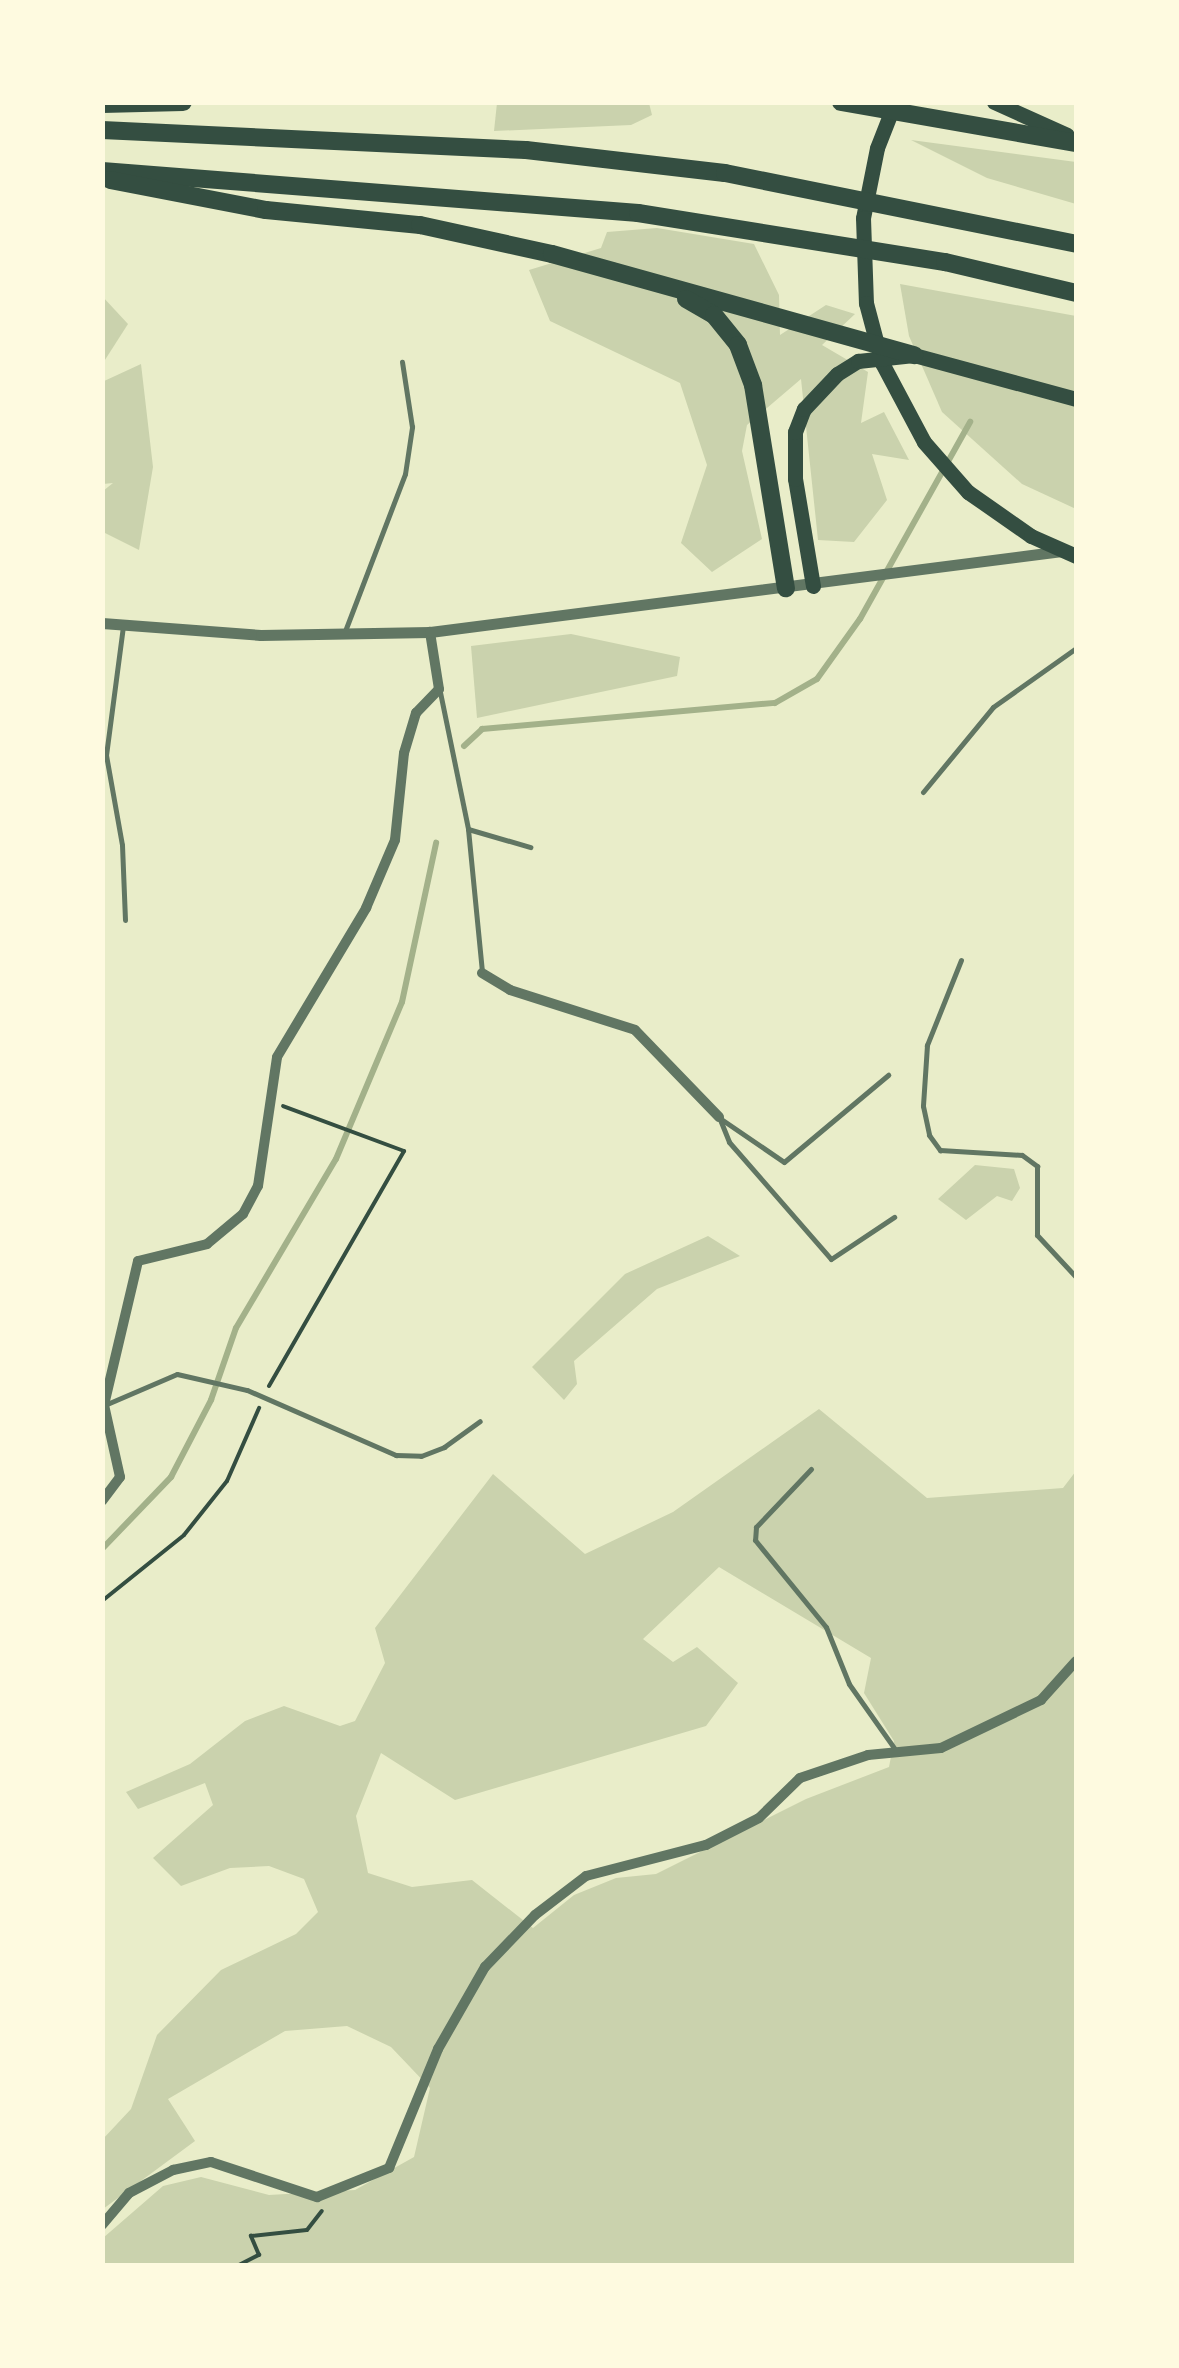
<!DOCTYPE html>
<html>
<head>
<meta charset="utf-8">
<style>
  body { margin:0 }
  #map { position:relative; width:1179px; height:2368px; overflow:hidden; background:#e9edc9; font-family:Spectral,serif }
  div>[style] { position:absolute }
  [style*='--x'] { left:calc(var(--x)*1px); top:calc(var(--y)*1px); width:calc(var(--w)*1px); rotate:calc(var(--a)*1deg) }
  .green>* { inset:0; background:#cad2ad }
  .stream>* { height:6px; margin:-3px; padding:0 3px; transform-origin:3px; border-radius:3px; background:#a3b18a }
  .path>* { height:4px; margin:-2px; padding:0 2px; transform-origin:2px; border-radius:2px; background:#344e41 }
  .service>* { height:5px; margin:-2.5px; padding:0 2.5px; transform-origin:2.5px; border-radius:2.5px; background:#617663 }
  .minor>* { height:10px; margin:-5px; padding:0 5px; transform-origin:5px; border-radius:5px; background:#617663 }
  .tertiary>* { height:11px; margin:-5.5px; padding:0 5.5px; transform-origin:5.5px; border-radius:5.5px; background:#617663 }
  .primary>* { height:15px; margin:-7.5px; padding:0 7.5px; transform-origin:7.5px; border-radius:7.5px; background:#344e41 }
  .motorway>* { height:18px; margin:-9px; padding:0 9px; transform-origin:9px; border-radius:9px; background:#344e41 }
  span { translate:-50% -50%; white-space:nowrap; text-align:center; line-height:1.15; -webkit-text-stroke:10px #fefae0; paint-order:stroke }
  .frame { position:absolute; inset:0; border:105px solid #fefae0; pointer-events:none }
</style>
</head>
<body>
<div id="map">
  <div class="green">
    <div style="clip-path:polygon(497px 103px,649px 103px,652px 115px,631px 125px,494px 131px)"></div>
    <div style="clip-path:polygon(911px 140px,1076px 162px,1076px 204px,987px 178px)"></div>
    <div style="clip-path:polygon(657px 228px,754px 244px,779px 295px,780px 335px,826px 305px,855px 314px,822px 345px,868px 372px,861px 423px,884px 412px,909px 460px,872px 454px,887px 500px,854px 542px,818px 540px,801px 379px,747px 425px,742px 451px,762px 539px,712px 572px,681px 543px,707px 465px,680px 383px,550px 321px,529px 270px,601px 248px,607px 232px)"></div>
    <div style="clip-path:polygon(900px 284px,1076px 316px,1076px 509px,1022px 484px,942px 412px,909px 336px)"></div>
    <div style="clip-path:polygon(102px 296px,128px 324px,103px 363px,102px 363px)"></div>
    <div style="clip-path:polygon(141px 364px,153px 467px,139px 550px,103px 532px,103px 491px,113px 483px,103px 484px,102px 382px)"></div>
    <div style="clip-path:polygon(571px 634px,680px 657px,677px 676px,477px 718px,471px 646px)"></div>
    <div style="clip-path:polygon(975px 1165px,1014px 1169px,1020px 1188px,1012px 1201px,997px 1196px,966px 1220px,938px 1199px)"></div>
    <div style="clip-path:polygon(708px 1236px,740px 1256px,657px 1289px,574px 1361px,577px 1384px,564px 1400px,532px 1367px,625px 1274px)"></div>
    <div style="clip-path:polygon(evenodd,819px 1409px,927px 1498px,1063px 1488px,1076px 1471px,1076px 2265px,103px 2265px,103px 2238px,163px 2186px,201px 2177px,269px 2195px,355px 2190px,414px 2157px,430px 2088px,391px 2047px,347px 2026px,285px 2031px,168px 2099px,195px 2141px,103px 2209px,102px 2140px,131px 2109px,157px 2035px,221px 1970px,296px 1934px,318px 1912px,304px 1879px,269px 1866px,230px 1868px,181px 1886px,153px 1858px,213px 1805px,205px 1783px,138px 1809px,126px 1792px,190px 1764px,245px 1721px,284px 1706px,340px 1726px,355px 1721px,385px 1663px,375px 1628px,493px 1474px,585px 1554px,673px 1512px,819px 1409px,719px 1567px,871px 1658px,864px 1693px,894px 1741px,889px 1767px,806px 1799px,656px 1874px,616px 1878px,574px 1895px,533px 1928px,472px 1880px,412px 1887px,368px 1873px,356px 1816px,381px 1753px,455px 1800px,706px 1726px,738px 1683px,697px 1647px,673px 1662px,643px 1639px,719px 1567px)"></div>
  </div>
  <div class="stream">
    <div style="--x:464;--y:746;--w:25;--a:-43"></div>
    <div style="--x:482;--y:729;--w:294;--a:-5.1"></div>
    <div style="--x:775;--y:703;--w:48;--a:-29.7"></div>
    <div style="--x:817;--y:679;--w:74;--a:-54.4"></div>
    <div style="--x:860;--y:619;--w:226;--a:-60.8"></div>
    <div style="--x:102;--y:1549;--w:100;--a:-46.2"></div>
    <div style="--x:171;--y:1477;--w:87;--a:-62.5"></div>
    <div style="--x:211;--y:1400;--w:76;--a:-70.9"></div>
    <div style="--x:236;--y:1328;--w:196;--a:-59.4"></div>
    <div style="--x:336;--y:1159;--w:170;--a:-67.2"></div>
    <div style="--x:402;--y:1002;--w:163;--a:-77.9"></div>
  </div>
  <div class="path">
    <div style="--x:269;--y:1386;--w:271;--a:-60.1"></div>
    <div style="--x:404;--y:1151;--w:129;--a:-159.6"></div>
    <div style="--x:102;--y:1601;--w:105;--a:-38.8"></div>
    <div style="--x:184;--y:1535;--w:69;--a:-51.5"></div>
    <div style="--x:227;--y:1481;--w:80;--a:-66.3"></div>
    <div style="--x:237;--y:2266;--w:25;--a:-27"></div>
    <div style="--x:259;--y:2255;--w:21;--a:-113"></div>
    <div style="--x:251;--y:2236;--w:56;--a:-6.1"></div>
    <div style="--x:307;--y:2230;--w:24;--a:-52"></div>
  </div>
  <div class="service">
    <div style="--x:123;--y:626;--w:130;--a:97.5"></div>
    <div style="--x:106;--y:755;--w:91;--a:79.9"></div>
    <div style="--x:122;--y:845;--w:75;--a:87.7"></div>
    <div style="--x:345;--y:631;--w:168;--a:-69.1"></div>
    <div style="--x:405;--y:474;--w:48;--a:-81.5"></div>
    <div style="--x:412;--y:427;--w:66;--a:-98.7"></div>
    <div style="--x:440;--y:692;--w:140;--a:78.4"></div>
    <div style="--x:468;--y:829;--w:144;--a:84.4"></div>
    <div style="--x:923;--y:792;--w:110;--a:-50.5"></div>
    <div style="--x:993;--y:707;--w:102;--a:-35.4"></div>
    <div style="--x:468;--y:829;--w:65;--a:16.2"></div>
    <div style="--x:961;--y:960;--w:92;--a:111.8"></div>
    <div style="--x:927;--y:1045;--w:61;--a:93.8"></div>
    <div style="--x:923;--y:1106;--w:30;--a:78"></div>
    <div style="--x:929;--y:1135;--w:19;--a:54"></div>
    <div style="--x:940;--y:1150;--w:82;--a:3.5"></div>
    <div style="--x:1022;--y:1155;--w:19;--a:36"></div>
    <div style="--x:1037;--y:1166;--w:69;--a:90"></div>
    <div style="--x:1037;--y:1235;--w:57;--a:47.1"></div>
    <div style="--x:719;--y:1117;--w:27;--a:68"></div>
    <div style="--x:729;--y:1142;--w:155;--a:48.9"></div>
    <div style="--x:831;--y:1259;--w:76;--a:-33.7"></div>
    <div style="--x:721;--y:1119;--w:76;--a:34.3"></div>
    <div style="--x:784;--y:1162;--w:136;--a:-39.9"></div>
    <div style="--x:107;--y:1404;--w:76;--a:-23.2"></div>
    <div style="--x:177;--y:1374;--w:72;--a:12.9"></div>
    <div style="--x:247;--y:1390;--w:163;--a:23.6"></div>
    <div style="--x:396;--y:1455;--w:25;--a:2"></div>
    <div style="--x:421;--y:1456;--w:25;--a:-21"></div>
    <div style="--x:444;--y:1447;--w:44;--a:-35.8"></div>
    <div style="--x:811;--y:1469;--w:80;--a:133.5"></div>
    <div style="--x:756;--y:1527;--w:13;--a:94"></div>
    <div style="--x:755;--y:1540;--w:112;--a:50.8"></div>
    <div style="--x:826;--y:1627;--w:61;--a:68"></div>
    <div style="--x:849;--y:1684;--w:83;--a:54.8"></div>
  </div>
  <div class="minor">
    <div style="--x:482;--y:973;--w:33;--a:31"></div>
    <div style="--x:510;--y:990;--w:131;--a:17.7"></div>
    <div style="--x:635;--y:1030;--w:121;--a:46"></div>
    <div style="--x:102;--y:1501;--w:30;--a:-53"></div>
    <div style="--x:120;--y:1477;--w:74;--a:-102.5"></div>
    <div style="--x:104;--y:1405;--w:148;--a:-76.7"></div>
    <div style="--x:138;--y:1261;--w:71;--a:-13.8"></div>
    <div style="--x:207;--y:1244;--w:47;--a:-39.8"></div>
    <div style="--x:243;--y:1214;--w:32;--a:-62"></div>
    <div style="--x:258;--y:1186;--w:130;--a:-81.6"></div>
    <div style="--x:277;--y:1057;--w:174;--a:-59.1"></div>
    <div style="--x:366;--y:908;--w:74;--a:-66.9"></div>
    <div style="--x:395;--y:840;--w:87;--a:-84.1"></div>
    <div style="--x:404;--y:753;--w:42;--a:-73.3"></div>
    <div style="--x:416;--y:713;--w:33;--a:-46"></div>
    <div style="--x:439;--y:689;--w:58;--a:-99"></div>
    <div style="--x:102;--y:2225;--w:42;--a:-49.8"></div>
    <div style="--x:129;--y:2193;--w:50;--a:-27.6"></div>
    <div style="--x:173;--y:2170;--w:39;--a:-12"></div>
    <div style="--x:211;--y:2162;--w:112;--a:18.3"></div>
    <div style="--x:317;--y:2197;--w:78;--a:-21.9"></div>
    <div style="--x:389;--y:2168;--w:129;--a:-67.6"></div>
    <div style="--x:438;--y:2049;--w:95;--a:-60.2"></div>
    <div style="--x:485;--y:1967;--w:72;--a:-46.1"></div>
    <div style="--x:535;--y:1915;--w:64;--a:-37.4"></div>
    <div style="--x:586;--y:1876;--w:124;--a:-14.5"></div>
    <div style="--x:706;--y:1845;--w:59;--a:-27"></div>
    <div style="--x:759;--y:1818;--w:57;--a:-44.3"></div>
    <div style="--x:800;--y:1778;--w:72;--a:-18.7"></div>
    <div style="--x:868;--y:1755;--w:73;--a:-5.5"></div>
    <div style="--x:941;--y:1748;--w:111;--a:-25.6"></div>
    <div style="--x:1041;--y:1700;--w:52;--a:-48.1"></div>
  </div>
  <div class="tertiary">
    <div style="--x:102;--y:623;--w:159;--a:4.3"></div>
    <div style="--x:261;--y:635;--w:169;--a:-1"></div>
    <div style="--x:430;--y:632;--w:637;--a:-7.3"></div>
  </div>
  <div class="primary">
    <div style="--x:895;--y:102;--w:49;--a:111.4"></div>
    <div style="--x:877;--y:148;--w:71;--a:101.3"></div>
    <div style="--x:863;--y:218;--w:85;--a:88"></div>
    <div style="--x:866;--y:303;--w:62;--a:75.1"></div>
    <div style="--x:882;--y:363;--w:89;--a:62"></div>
    <div style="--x:924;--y:442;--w:67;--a:48.7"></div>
    <div style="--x:968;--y:492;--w:77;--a:34.9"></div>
    <div style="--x:1031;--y:536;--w:49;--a:24"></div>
    <div style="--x:994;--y:102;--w:80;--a:24.3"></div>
    <div style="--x:813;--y:586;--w:109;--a:-99.5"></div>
    <div style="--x:795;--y:479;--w:47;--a:-90"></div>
    <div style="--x:795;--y:432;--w:25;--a:-69"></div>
    <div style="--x:804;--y:409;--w:48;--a:-46.7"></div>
    <div style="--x:837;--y:374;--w:25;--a:-32"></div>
    <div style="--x:858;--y:361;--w:56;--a:-6.1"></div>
    <div style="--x:914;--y:355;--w:168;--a:15.2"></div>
  </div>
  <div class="motorway">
    <div style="--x:841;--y:102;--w:239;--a:9.9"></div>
    <div style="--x:102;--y:104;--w:81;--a:-1.4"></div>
    <div style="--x:102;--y:130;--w:424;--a:2.7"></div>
    <div style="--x:526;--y:150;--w:200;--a:6.6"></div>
    <div style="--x:725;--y:173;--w:358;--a:11.4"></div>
    <div style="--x:102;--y:171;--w:538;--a:4.48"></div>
    <div style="--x:638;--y:213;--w:311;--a:9.1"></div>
    <div style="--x:945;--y:262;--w:135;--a:13.3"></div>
    <div style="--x:110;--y:180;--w:159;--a:10.9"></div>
    <div style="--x:266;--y:210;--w:155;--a:5.6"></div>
    <div style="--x:420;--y:225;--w:135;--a:12.4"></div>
    <div style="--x:552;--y:254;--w:376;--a:15.6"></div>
    <div style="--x:686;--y:299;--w:32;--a:30"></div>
    <div style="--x:714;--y:315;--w:38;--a:51"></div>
    <div style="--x:738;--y:345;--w:43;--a:69.4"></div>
    <div style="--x:753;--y:385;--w:206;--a:80.8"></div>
  </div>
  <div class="frame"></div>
</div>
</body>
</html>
